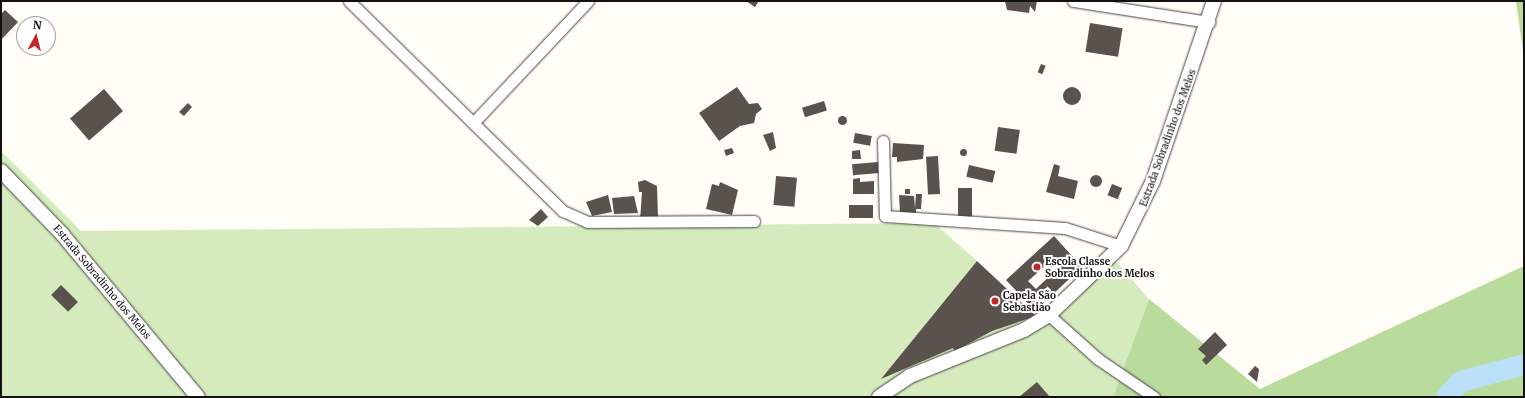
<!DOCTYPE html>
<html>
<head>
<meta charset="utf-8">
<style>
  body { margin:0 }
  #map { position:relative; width:1525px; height:398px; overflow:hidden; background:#fffdf5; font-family:Merriweather,serif }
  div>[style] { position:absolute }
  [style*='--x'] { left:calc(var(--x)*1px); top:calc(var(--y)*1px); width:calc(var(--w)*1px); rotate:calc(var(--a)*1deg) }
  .green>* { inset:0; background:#d5ebbd }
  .forest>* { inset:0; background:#b9dc9c }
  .river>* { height:21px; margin:-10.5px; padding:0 10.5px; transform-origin:10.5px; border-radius:10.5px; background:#b9e0f7 }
  .building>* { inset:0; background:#5a524d; transform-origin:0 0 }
  .round { border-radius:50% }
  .roads { filter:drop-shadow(0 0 1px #444) drop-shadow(0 0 1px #444) }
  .minor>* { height:11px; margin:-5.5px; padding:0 5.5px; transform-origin:5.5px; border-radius:5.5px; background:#fff }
  .tertiary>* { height:14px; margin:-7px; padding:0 7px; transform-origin:7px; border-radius:7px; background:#fff }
  .dots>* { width:11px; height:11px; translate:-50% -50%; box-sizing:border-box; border:2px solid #fff; border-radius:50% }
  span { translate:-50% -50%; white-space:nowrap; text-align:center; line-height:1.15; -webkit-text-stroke:4px #fff; paint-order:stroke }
  .street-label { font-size:10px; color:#111 }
  .poi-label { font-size:10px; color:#111; font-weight:700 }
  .left { translate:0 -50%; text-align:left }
  .frame { position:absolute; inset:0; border:2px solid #111; pointer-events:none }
  .north { position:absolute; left:16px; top:16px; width:40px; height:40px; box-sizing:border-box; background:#fff; border:1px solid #a0a0a0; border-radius:50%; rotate:7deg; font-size:11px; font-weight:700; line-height:16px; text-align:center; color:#111 }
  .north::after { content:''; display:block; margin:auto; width:14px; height:18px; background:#c4262e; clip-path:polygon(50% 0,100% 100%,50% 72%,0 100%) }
</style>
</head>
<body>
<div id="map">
  <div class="green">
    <div style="clip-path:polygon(1px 151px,81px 231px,934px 223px,977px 261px,992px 330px,1036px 316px,1106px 250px,1149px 299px,1113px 397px,1px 397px)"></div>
  </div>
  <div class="forest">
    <div style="clip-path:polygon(1516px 1px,1524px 1px,1524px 58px)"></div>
    <div style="clip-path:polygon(1524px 266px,1524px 397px,1113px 397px,1149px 299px,1260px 389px)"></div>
  </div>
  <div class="river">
    <div style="--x:1446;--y:397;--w:21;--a:-49"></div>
    <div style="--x:1460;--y:381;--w:66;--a:-14.9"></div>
  </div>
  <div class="building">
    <div style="clip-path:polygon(746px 1px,759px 1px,755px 7px)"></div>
    <div style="clip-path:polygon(1005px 1px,1037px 1px,1035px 12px,1030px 6px,1029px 13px,1007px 10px)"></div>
    <div style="clip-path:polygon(5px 10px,18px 22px,1px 40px,1px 14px)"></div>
    <div style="left:1090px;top:23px;width:33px;height:29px;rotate:9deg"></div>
    <div style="left:1041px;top:64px;width:5px;height:9px;rotate:22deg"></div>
    <div style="clip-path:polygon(737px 87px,749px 104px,758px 103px,762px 109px,756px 114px,754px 123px,740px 126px,719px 141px,699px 113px)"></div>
    <div class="round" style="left:1063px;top:87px;width:18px;height:18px"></div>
    <div style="left:104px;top:89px;width:29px;height:45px;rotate:49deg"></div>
    <div style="left:824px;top:101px;width:10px;height:23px;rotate:73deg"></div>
    <div style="clip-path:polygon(188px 103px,192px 107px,184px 116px,179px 112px)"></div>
    <div class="round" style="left:837.5px;top:115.5px;width:9px;height:9px"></div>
    <div style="left:998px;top:127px;width:22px;height:24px;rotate:8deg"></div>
    <div style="clip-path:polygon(773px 132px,776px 148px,770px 151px,763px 135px)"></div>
    <div style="left:855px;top:133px;width:17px;height:10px;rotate:10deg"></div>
    <div style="clip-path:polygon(893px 143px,924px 145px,923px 159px,897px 162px,897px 157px,892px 157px)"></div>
    <div style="clip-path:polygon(732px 148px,734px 153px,726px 156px,724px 150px)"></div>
    <div class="round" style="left:959.5px;top:148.5px;width:7px;height:7px"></div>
    <div style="clip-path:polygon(860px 150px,861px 159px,852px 159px,852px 151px)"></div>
    <div style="left:938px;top:156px;width:38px;height:12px;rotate:87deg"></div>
    <div style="left:878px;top:162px;width:11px;height:26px;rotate:85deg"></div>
    <div style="clip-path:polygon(1054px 164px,1060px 166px,1058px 176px,1078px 181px,1074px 199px,1046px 192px)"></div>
    <div style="left:969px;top:165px;width:27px;height:12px;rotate:13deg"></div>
    <div class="round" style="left:1090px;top:175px;width:12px;height:12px"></div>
    <div style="left:776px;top:176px;width:21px;height:29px;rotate:5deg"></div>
    <div style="clip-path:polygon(860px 178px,860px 182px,874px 181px,874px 194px,853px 194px,853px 179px)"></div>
    <div style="clip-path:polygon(645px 180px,657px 186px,658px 217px,640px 221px,642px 192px,639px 192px,638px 182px)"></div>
    <div style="clip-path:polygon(720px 182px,738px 190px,732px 215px,706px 209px,712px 184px,719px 186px)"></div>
    <div style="left:1112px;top:184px;width:11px;height:12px;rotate:22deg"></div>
    <div style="left:958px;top:188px;width:14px;height:30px"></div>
    <div style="left:905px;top:189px;width:5px;height:5px"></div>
    <div style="clip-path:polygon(916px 194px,922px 194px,921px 209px,916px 209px,916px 213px,900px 213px,899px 195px,914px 196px,915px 208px)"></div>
    <div style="clip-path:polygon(608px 195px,612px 212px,592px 216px,586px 202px)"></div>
    <div style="clip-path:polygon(634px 196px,638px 213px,614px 214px,612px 198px)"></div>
    <div style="left:849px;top:205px;width:24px;height:13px"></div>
    <div style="clip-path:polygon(541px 209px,548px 217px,538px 226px,529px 220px)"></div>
    <div style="clip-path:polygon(evenodd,1054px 236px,1082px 267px,1035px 311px,1006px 280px,1054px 236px,1053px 259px,1060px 266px,1036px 289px,1028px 281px,1053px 259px)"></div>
    <div style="clip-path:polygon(977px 261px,1036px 316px,992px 331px,955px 351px,953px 348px,881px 379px)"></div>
    <div style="left:61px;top:285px;width:24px;height:14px;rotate:45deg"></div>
    <div style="clip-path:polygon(1215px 332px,1227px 345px,1206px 365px,1202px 360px,1206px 356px,1198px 349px)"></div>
    <div style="clip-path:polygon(1255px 366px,1259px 369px,1257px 382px,1248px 374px)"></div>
    <div style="clip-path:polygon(1037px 382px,1050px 397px,1019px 397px)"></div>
  </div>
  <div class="roads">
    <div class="minor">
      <div style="--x:349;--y:1;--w:300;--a:44.5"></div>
      <div style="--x:563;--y:211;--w:27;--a:24"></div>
      <div style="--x:588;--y:222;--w:166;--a:-0.3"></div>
      <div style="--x:1073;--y:1;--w:138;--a:8.8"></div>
      <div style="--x:473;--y:123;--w:168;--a:-46.7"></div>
      <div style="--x:883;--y:141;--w:75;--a:88.5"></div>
      <div style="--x:885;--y:216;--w:180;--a:3.8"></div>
      <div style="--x:1065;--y:228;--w:59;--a:17.8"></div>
      <div style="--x:1049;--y:315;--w:66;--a:41.9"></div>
      <div style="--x:1098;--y:359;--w:68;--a:34.2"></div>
    </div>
    <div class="tertiary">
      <div style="--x:1;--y:171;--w:88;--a:45.9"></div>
      <div style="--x:62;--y:234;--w:212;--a:50.2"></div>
      <div style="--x:879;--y:397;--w:37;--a:-34"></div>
      <div style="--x:910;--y:376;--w:123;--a:-22"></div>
      <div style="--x:1024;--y:330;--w:29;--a:-31"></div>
      <div style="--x:1049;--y:315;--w:100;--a:-43.8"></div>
      <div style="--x:1121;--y:246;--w:72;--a:-63.8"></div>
      <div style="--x:1153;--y:181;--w:190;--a:-71.3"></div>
    </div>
  </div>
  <div class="dots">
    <div style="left:1037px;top:267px;background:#c4262e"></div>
    <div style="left:995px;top:301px;background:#c4262e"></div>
  </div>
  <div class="street-label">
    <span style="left:1168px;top:138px;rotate:-70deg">Estrada Sobradinho dos Melos</span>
    <span style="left:102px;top:282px;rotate:50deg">Estrada Sobradinho dos Melos</span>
  </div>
  <div class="poi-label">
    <span class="left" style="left:1045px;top:267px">Escola Classe<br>Sobradinho dos Melos</span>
    <span class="left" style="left:1003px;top:301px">Capela São<br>Sebastião</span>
  </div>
  <div class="frame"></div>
  <div class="north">N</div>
</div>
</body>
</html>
